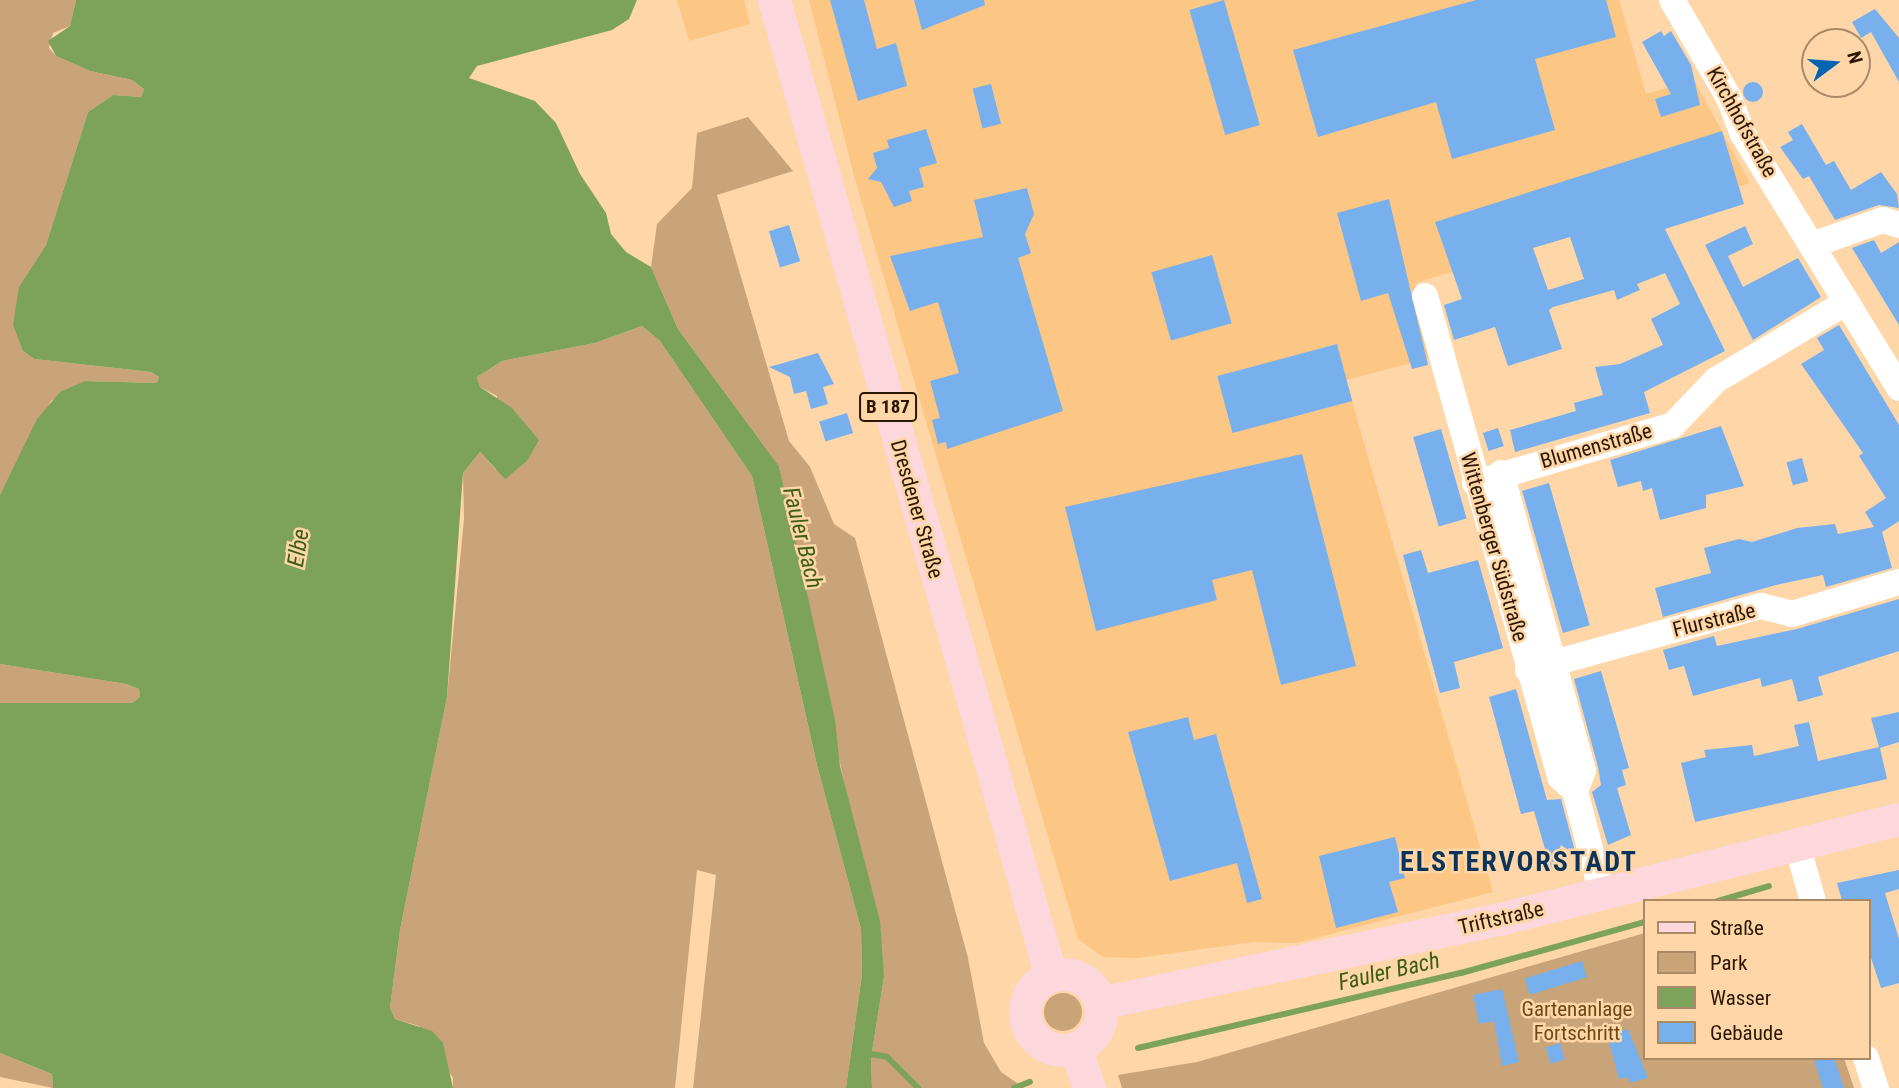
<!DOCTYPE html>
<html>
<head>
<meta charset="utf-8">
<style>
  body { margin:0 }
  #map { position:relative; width:1899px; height:1088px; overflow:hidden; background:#fed6a8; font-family:"Roboto Condensed",sans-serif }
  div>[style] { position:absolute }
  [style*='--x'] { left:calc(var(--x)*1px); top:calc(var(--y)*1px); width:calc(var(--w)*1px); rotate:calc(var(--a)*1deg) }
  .built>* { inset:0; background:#fcc684 }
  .green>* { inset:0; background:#c9a478 }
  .round { border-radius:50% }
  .water>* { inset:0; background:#7da35b }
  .stream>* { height:6px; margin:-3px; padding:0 3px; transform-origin:3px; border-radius:3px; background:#7da35b }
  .building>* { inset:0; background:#78b0ed; transform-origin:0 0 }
  .minor>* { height:26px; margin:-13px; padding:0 13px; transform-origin:13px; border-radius:13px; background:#fff }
  .major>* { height:33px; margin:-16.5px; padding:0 16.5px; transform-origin:16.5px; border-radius:16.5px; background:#fcd7db }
  .major>.ring { margin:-16.5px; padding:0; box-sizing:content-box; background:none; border:33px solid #fcd7db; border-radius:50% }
  span { translate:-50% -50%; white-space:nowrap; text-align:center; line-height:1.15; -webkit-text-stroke:5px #fed6a8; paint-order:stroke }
  .shield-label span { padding:2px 5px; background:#fed6a8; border:2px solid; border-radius:5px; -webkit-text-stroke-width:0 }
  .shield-label { font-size:19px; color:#291701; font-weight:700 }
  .street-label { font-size:21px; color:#291701 }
  .park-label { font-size:21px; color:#6d4915 }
  .water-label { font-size:23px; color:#3c5e12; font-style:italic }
  .district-label { font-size:28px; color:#0c3359; font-weight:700; letter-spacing:2px }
  .legend { position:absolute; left:1643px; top:899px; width:228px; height:161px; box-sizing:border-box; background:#fed6a8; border:2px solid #a98a65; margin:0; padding:9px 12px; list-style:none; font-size:21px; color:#291701 }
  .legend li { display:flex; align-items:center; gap:14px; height:35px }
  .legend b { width:35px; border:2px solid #a98a65 }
  .north { position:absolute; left:1801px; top:28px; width:70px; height:70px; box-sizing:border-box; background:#fed6a8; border:2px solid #a98a65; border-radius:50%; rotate:74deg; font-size:19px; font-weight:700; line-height:28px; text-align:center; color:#291701 }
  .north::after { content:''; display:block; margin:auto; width:24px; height:32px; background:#0464b1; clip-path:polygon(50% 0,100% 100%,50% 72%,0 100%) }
</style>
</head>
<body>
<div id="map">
  <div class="built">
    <div style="clip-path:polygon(677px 0,744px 0,750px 24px,689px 41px)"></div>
    <div style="clip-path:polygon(809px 0,1619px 0,1646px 94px,1694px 80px,1750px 183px,1415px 283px,1434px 357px,1346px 380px,1493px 892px,1296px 943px,1253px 942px,1138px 958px,1103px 957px,1078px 939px,854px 176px)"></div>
  </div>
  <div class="green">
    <div style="clip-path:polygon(0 0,76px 0,70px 26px,53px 33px,49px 48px,56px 56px,90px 71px,132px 80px,144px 89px,141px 97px,113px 95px,88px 112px,46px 245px,27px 275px,23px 351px,34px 359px,151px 372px,159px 377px,157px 383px,85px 381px,51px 401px,0 495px)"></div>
    <div style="clip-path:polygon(748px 117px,793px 171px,717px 195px,789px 441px,810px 467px,834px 524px,855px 538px,968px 958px,984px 1043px,1001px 1072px,1024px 1088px,872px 1088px,871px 1058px,884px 977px,779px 466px,678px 329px,651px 267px,657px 224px,692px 188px,697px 133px)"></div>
    <div style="clip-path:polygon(642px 326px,660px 341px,752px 476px,817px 765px,861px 929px,862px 974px,846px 1088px,693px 1088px,716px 875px,697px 870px,675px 1088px,453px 1088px,453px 1078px,419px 1026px,395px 1019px,390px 1008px,400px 930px,447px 697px,464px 519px,463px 473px,480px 452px,496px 470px,497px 396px,480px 387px,477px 377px,502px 361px,595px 343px)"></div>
    <div style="clip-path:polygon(0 664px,126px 684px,139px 689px,140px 697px,132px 703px,0 703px)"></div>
    <div style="clip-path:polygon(1645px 933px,1645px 1058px,1844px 1058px,1854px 1088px,1122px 1088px,1118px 1075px,1197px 1062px)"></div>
    <div class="round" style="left:1044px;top:993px;width:38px;height:38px"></div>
    <div style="clip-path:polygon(0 1053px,52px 1074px,53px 1088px,0 1077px)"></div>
  </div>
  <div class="water">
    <div style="clip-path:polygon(76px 0,637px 0,629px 19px,612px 30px,477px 66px,469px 78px,535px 101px,556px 123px,580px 174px,606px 213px,611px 234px,626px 252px,651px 267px,678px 329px,779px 466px,835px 720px,840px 766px,880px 921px,884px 977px,871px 1058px,872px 1088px,846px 1088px,862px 974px,861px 929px,817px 765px,752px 476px,660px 341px,642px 326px,595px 343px,502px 361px,477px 377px,480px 387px,512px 408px,539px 440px,527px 461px,505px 479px,480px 452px,463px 473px,447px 697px,400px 930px,390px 1008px,395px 1019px,432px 1031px,443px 1043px,453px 1088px,53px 1088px,52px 1074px,0 1053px,0 703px,132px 703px,140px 697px,139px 689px,126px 684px,0 664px,0 495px,37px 419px,60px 392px,85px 381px,157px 383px,159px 377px,151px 372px,34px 359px,23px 351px,13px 325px,19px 287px,46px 245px,88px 112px,113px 95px,141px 97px,144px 89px,132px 80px,90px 71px,56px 56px,48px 41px,70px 26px)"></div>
  </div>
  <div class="stream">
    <div style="--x:1718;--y:901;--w:53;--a:-16.4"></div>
    <div style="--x:1138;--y:1048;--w:332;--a:-13.1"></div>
    <div style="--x:1461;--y:973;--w:191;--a:-15.5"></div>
    <div style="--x:865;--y:1053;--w:22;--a:10"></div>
    <div style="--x:887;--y:1057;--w:44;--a:45"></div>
    <div style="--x:1014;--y:1088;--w:17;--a:-21"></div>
  </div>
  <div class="building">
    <div style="clip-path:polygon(830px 0,864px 0,877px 49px,896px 43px,907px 86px,858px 101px)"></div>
    <div style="clip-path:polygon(914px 0,984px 0,985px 5px,922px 30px)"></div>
    <div style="left:1224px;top:0;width:130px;height:36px;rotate:74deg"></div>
    <div style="clip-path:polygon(1476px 0,1606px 0,1616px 37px,1535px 59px,1555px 130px,1452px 159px,1436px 102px,1318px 137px,1293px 50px)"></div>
    <div style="clip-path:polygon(1875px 9px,1899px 38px,1899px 82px,1871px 32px,1861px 38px,1852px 22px)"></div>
    <div style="clip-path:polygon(1661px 31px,1664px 36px,1671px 31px,1691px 65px,1700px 105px,1661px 117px,1655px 99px,1671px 94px,1642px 42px)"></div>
    <div class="round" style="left:1743px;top:82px;width:20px;height:20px"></div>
    <div style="left:991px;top:84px;width:41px;height:19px;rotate:76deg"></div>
    <div style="clip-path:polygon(1802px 124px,1826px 165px,1834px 161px,1851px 190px,1881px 172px,1897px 194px,1899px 208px,1879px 205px,1835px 220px,1809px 176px,1803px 179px,1780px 147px,1793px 140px,1788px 132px)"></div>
    <div style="clip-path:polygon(926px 129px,937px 163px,919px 168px,924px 187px,909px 191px,912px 201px,894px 207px,881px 182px,868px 179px,877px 168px,873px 153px,889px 148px,887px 140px)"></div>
    <div style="clip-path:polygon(evenodd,1722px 131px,1744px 204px,1665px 229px,1725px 351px,1644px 392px,1650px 413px,1515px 452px,1510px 430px,1576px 411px,1574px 403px,1603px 395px,1595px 367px,1620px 364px,1663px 345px,1651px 319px,1680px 304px,1665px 273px,1637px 284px,1640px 290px,1617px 300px,1614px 290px,1553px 307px,1549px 310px,1562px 349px,1508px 366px,1495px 327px,1454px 340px,1444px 305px,1462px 299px,1435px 222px,1722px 131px,1570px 237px,1584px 279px,1548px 290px,1533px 248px,1570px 237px)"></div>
    <div style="clip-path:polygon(1027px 188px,1034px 214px,1025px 234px,1031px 253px,1018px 258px,1063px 411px,947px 449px,946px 442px,938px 444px,932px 420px,940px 418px,930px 381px,959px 373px,938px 302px,910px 311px,890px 256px,983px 237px,974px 200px)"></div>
    <div style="clip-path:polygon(1389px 199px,1428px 365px,1412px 369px,1388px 293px,1361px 301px,1337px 213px)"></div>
    <div style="left:789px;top:225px;width:38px;height:21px;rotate:73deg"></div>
    <div style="clip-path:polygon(1745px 226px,1753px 244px,1728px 256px,1743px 287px,1798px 258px,1821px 297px,1753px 340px,1705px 245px)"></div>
    <div style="clip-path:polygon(1874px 240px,1881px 253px,1899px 242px,1899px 325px,1852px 248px)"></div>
    <div style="left:1212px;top:255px;width:71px;height:63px;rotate:74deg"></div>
    <div style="clip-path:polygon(1839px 325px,1899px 425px,1899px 521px,1882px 532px,1892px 568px,1826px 587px,1823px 575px,1776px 585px,1663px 617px,1655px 588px,1711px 573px,1704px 548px,1739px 539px,1752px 542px,1797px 528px,1835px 524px,1838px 534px,1874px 527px,1865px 512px,1886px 498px,1859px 456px,1863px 453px,1801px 364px,1824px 350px,1817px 338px)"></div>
    <div style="left:1337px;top:344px;width:59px;height:124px;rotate:75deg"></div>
    <div style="clip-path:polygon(818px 353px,834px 384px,823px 387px,828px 404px,811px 409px,806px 391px,794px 394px,790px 377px,769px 367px)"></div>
    <div style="left:847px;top:413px;width:21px;height:29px;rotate:73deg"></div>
    <div style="clip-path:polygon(1721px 426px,1744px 486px,1706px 495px,1706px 508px,1660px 520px,1652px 488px,1643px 491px,1641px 481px,1618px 487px,1610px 460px)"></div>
    <div style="left:1498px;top:428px;width:19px;height:16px;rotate:72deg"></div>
    <div style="left:1441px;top:429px;width:93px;height:29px;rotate:74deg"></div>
    <div style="clip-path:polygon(1302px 454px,1356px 666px,1281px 685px,1252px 570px,1212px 580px,1217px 600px,1096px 631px,1065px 507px)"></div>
    <div style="left:1802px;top:458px;width:24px;height:16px;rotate:75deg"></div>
    <div style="left:1549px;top:483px;width:148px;height:28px;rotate:74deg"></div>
    <div style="clip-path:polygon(1421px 550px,1428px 573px,1478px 560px,1503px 648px,1454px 662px,1460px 688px,1440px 693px,1403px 555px)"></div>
    <div style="clip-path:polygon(1899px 599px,1899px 651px,1818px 677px,1823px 695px,1798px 702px,1792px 679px,1762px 687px,1760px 678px,1693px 696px,1684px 666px,1669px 670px,1663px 650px,1714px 636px,1717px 646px,1797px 629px)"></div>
    <div style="clip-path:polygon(1601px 671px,1629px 768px,1622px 770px,1626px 785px,1617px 788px,1631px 835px,1608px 845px,1592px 792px,1601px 785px,1598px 767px,1574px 679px)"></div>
    <div style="clip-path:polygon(1516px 689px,1547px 800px,1561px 799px,1576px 855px,1561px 845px,1551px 870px,1534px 811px,1521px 814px,1489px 697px)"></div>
    <div style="clip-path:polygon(1899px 712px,1899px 742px,1880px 748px,1887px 779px,1695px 822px,1681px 763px,1706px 757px,1704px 750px,1752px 745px,1754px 756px,1799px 746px,1794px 725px,1809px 722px,1818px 761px,1879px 747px,1871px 718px)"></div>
    <div style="clip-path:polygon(1188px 717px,1194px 740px,1216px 734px,1262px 899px,1247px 903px,1237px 863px,1170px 881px,1128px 732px)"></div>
    <div style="clip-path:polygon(1395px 837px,1405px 878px,1389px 882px,1398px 912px,1336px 928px,1319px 856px)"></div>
    <div style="clip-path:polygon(1899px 870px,1899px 889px,1885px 893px,1899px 939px,1899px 983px,1881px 988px,1869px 952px,1869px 901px,1842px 901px,1837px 883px)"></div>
    <div style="left:1582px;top:961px;width:17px;height:60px;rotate:73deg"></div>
    <div style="clip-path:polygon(1502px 989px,1519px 1062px,1502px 1066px,1494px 1021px,1479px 1024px,1473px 995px)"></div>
    <div style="clip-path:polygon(1628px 1029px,1648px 1078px,1630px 1083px,1628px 1077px,1619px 1079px,1607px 1035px)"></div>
    <div style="left:1560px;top:1043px;width:17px;height:15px;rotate:73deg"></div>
    <div style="clip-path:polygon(1834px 1058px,1844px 1088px,1823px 1088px,1814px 1061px)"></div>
  </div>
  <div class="minor">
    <div style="--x:1672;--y:0;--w:113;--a:59.8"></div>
    <div style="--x:1729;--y:98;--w:39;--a:69"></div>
    <div style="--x:1743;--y:134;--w:298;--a:58.4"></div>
    <div style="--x:1812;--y:245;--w:75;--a:-19.4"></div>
    <div style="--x:1883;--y:220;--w:17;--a:17"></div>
    <div style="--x:1425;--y:296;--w:500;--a:74.3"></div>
    <div style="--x:1560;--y:777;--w:21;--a:43"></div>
    <div style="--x:1575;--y:791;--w:106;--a:75.3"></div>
    <div style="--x:1501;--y:473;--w:309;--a:74.6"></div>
    <div style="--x:1583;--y:771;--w:22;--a:112"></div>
    <div style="--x:1475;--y:483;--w:206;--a:-16.3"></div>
    <div style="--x:1673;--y:425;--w:62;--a:-46.3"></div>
    <div style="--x:1716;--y:380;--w:152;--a:-30.8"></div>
    <div style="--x:1528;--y:670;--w:242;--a:-15.4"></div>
    <div style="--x:1761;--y:606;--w:32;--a:14"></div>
    <div style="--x:1792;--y:614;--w:112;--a:-16.7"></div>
    <div style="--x:1797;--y:845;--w:58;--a:74.1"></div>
    <div style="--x:1866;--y:1058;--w:32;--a:72"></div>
  </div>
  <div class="major">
    <div style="--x:774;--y:0;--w:1015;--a:74.16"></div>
    <div class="ring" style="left:1025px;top:974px;width:43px;height:43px"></div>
    <div style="--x:1100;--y:1003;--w:409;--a:-11.9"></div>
    <div style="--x:1500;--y:919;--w:411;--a:-14.1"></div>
    <div style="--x:1076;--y:1049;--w:41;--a:71.6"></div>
  </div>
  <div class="shield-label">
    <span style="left:888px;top:407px">B 187</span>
  </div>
  <div class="street-label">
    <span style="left:1742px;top:122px;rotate:61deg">Kirchhofstraße</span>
    <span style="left:1596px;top:446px;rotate:-16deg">Blumenstraße</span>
    <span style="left:917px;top:509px;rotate:74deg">Dresdener Straße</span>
    <span style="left:1494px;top:547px;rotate:74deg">Wittenberger Südstraße</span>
    <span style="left:1714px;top:620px;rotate:-14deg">Flurstraße</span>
    <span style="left:1501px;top:918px;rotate:-13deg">Triftstraße</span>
  </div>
  <div class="park-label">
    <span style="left:1577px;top:1021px">Gartenanlage<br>Fortschritt</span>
  </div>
  <div class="water-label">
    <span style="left:802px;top:538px;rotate:76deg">Fauler Bach</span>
    <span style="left:299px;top:548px;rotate:-81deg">Elbe</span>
    <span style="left:1389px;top:972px;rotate:-13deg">Fauler Bach</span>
  </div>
  <div class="district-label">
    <span style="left:1519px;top:862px">ELSTERVORSTADT</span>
  </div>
  <ul class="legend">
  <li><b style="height:9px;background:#fcd7db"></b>Straße</li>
  <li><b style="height:19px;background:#c9a478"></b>Park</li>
  <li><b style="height:19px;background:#7da35b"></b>Wasser</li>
  <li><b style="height:19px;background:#78b0ed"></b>Gebäude</li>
  </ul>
  <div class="north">N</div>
</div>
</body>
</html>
